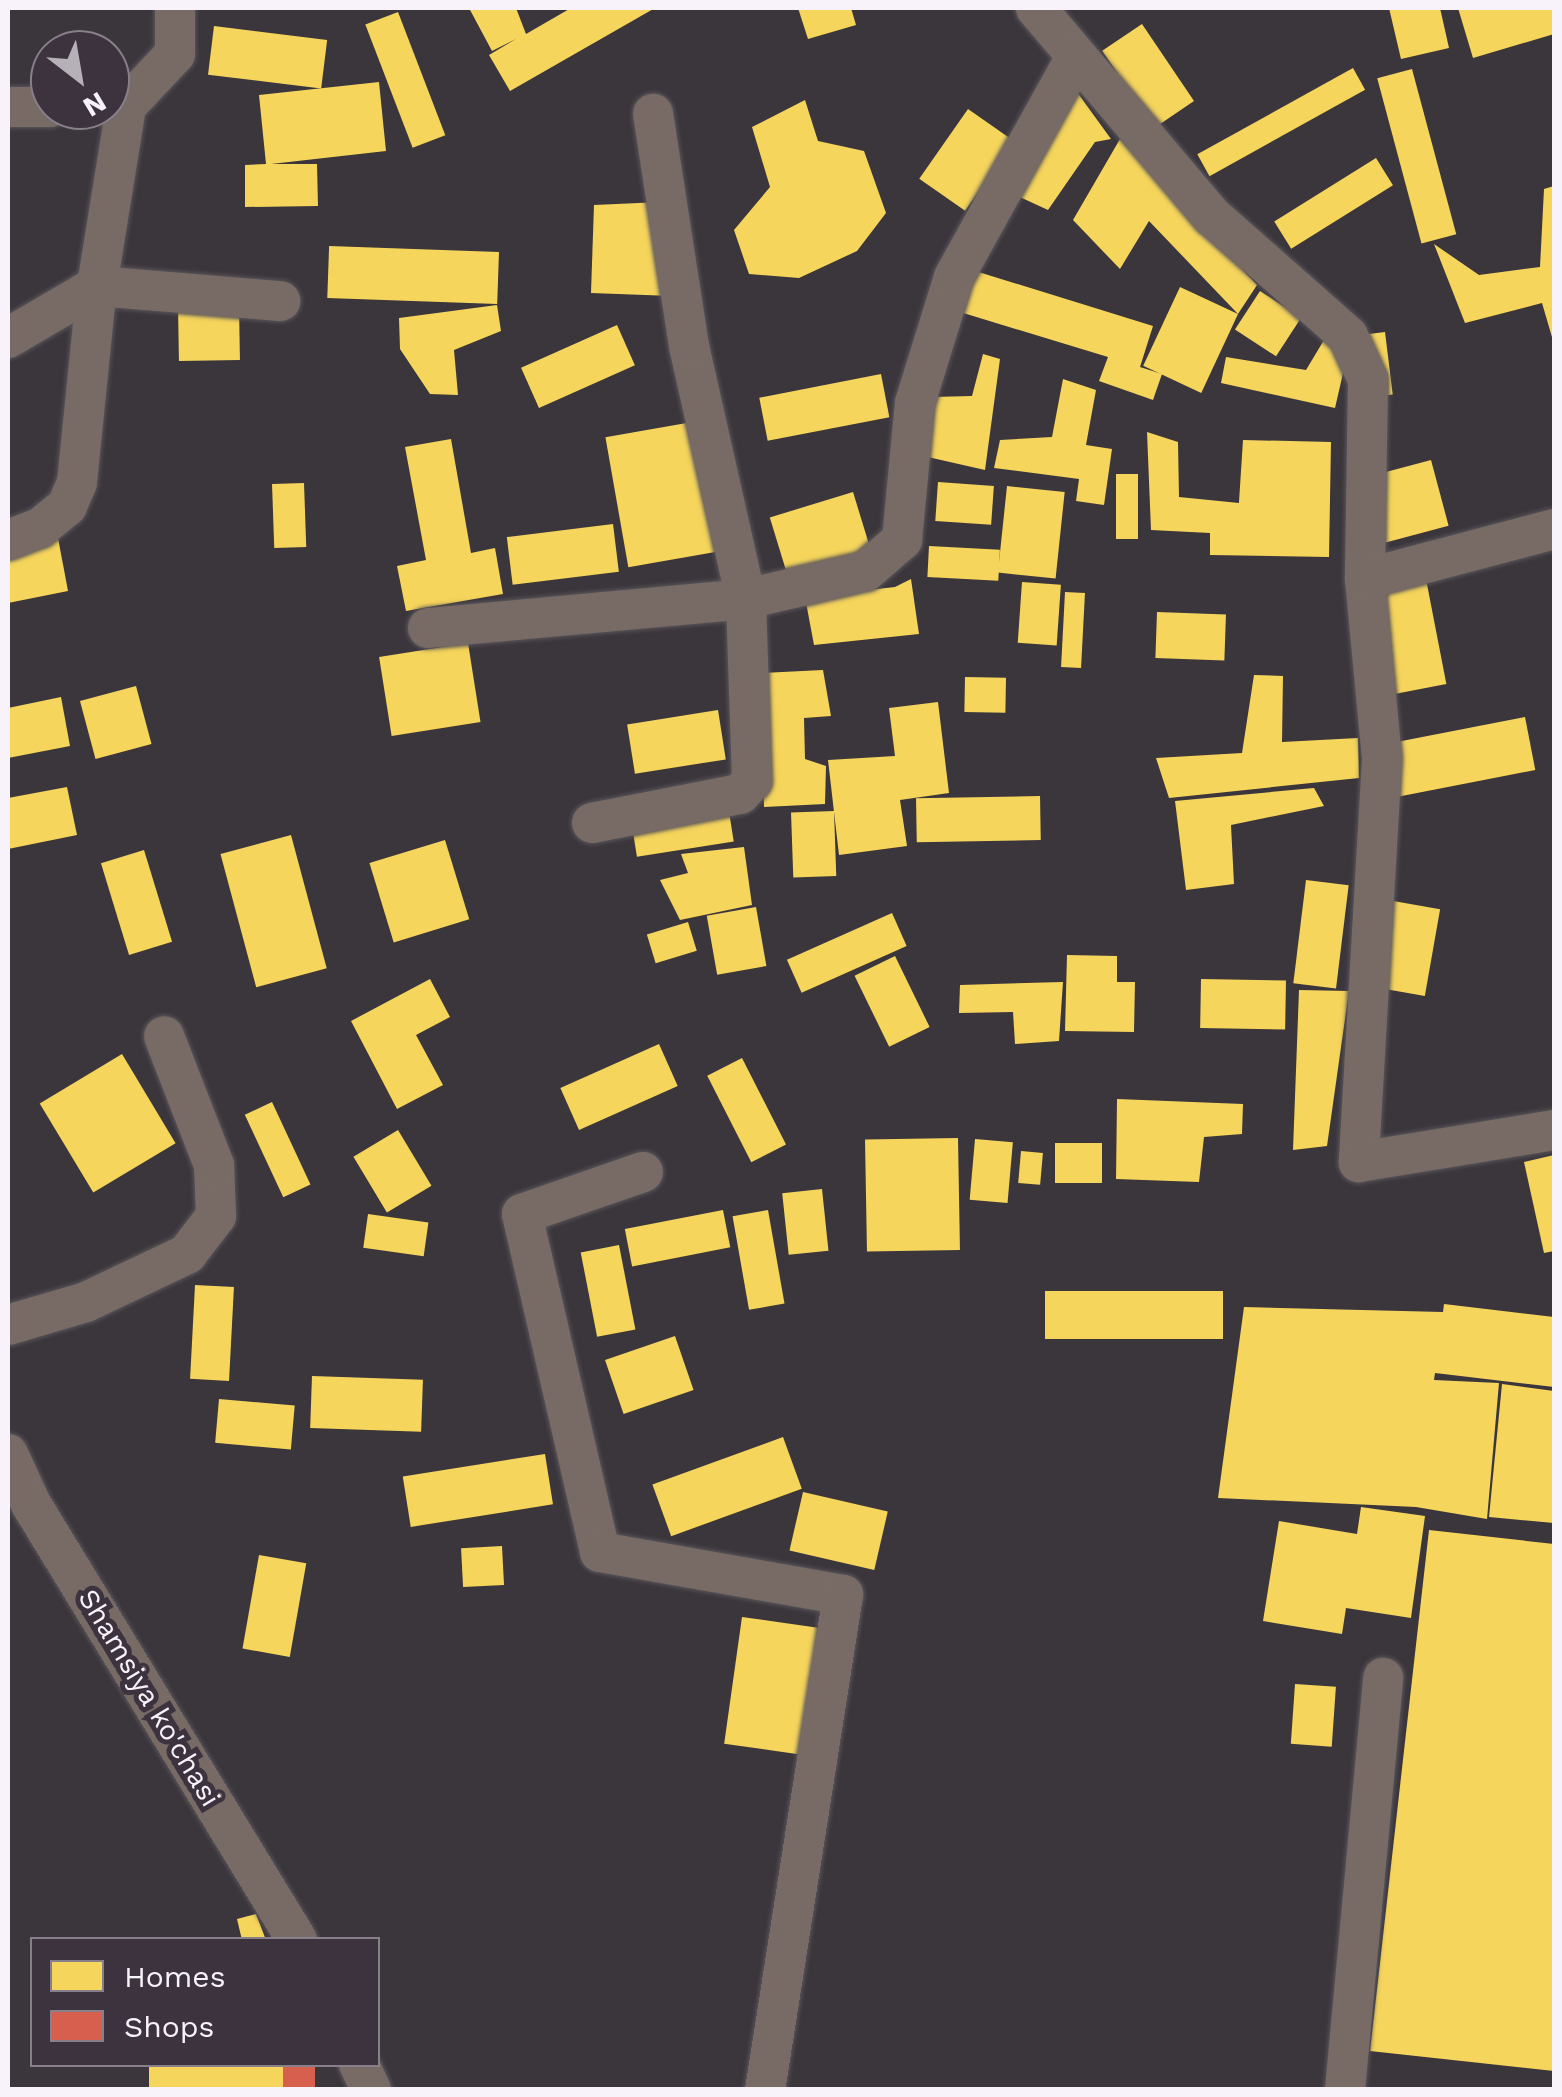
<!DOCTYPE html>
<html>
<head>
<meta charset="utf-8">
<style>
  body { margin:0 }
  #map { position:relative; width:1562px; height:2097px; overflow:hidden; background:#3b363c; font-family:"Work Sans",sans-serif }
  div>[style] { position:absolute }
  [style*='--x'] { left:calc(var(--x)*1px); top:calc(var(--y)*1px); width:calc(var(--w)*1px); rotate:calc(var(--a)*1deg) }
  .homes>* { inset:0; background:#f6d55c; transform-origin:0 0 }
  .shops>* { inset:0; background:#d6604d; transform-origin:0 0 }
  .roads { filter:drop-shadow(0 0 2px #58555a) drop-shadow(0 0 2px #58555a) }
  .minor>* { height:40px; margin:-20px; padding:0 20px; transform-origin:20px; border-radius:20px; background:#786b65 }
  span { translate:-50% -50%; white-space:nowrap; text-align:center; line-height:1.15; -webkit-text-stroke:10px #3c333f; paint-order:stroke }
  .street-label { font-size:28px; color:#f8f2fa }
  .frame { position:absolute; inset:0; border:10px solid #f8f2fa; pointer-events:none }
  .legend { position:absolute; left:30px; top:1937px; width:350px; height:130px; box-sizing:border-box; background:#3c333f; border:2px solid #877f8a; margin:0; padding:12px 18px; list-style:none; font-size:30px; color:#f8f2fa }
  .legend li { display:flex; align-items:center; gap:20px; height:50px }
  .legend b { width:50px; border:2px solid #877f8a }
  .north { position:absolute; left:30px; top:30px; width:100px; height:100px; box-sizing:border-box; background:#3c333f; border:2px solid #877f8a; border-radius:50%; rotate:149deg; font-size:28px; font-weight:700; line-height:40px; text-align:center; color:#f8f2fa }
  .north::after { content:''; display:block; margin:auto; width:35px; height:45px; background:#b6b0b8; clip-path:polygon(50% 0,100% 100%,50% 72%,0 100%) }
</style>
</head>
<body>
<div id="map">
  <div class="homes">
    <div style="clip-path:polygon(469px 8px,516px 8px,526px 34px,571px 8px,655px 8px,510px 91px,489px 55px,516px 39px,492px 51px)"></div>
    <div style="clip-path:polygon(798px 8px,851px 8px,856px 25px,808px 39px)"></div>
    <div style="clip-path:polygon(1389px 8px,1440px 8px,1449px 48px,1401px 59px)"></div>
    <div style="clip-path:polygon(1458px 8px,1554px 8px,1554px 34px,1473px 58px)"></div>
    <div style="left:398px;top:12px;width:132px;height:35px;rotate:69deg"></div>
    <div style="left:1142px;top:24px;width:93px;height:48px;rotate:56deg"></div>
    <div style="left:214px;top:26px;width:114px;height:49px;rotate:7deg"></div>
    <div style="left:1353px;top:68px;width:25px;height:178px;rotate:61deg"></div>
    <div style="left:1412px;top:69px;width:171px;height:36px;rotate:75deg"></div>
    <div style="clip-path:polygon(379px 82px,386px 151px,271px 164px,317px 164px,318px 206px,245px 207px,245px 165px,266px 164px,259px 95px)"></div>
    <div style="clip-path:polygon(1077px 92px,1111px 139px,1095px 142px,1048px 210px,1007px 191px)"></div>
    <div style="clip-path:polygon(805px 100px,818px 141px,864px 151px,886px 213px,857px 251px,799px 278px,749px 274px,734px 230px,770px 187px,752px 127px)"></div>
    <div style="left:968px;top:109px;width:56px;height:85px;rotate:35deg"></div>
    <div style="clip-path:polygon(1120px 139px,1257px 285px,1238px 314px,1149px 221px,1120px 269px,1073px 220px)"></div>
    <div style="left:1376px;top:158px;width:32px;height:120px;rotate:58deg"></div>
    <div style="clip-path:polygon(1554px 186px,1554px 344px,1542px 303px,1465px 323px,1434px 244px,1479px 275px,1540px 267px,1544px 189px)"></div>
    <div style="clip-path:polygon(661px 202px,672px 296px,591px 293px,594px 205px)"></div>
    <div style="left:499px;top:252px;width:52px;height:170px;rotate:92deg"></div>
    <div style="clip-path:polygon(972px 270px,1153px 326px,1140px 367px,1162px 374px,1153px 400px,1099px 381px,1108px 357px,960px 312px)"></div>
    <div style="left:1180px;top:287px;width:64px;height:87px;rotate:25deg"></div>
    <div style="left:1260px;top:291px;width:49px;height:46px;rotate:33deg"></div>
    <div style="clip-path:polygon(497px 305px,501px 331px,454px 350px,458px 395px,430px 394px,400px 349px,399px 318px)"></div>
    <div style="left:239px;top:306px;width:54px;height:61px;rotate:89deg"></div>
    <div style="left:617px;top:325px;width:44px;height:105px;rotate:66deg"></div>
    <div style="left:1385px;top:332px;width:63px;height:22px;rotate:83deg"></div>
    <div style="clip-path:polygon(1324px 340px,1347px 356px,1335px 408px,1221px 383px,1226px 357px,1306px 370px)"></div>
    <div style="clip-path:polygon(983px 354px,1000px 359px,985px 470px,919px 455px,932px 397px,972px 396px)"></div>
    <div style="left:881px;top:374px;width:44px;height:124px;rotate:79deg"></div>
    <div style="clip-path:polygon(1063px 379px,1096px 390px,1086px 445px,1112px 449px,1104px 505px,1076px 501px,1079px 479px,994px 468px,1000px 440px,1052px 437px)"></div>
    <div style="left:698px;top:421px;width:132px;height:94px;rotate:80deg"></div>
    <div style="clip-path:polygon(1147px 432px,1178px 442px,1179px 497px,1239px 503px,1237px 533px,1243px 440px,1331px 442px,1329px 557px,1210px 555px,1210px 533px,1151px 530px)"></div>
    <div style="clip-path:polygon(451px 439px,471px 553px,495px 548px,503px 594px,406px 611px,397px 566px,426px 560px,405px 447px)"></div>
    <div style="left:1431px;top:460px;width:68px;height:68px;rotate:75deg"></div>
    <div style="left:1116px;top:474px;width:22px;height:65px"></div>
    <div style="left:938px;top:482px;width:56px;height:39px;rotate:4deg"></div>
    <div style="left:304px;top:483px;width:64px;height:32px;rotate:88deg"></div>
    <div style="left:1007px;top:486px;width:58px;height:87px;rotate:6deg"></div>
    <div style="left:853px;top:492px;width:61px;height:87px;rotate:73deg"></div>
    <div style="left:613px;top:524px;width:48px;height:107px;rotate:83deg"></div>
    <div style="clip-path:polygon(58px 538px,68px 591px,8px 603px,8px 547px)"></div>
    <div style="left:929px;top:546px;width:71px;height:31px;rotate:3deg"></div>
    <div style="left:1425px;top:574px;width:112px;height:62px;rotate:79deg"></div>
    <div style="clip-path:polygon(911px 579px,919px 634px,814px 645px,805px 597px,895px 587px)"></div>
    <div style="left:1022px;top:582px;width:39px;height:61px;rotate:4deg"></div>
    <div style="left:1065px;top:592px;width:20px;height:75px;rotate:3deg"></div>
    <div style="left:1157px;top:612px;width:69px;height:46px;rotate:2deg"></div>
    <div style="left:468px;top:643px;width:80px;height:90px;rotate:81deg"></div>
    <div style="clip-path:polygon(823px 670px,831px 716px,804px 718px,805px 759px,826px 766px,825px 804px,764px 807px,760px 673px)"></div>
    <div style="clip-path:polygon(1254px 675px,1283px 676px,1282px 742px,1358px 738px,1359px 778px,1169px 798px,1156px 758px,1242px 753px)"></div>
    <div style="left:965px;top:677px;width:41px;height:35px;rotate:1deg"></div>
    <div style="left:136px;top:686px;width:60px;height:58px;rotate:75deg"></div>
    <div style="clip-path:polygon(61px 697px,70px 746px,8px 758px,8px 708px)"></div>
    <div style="clip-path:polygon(938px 702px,949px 793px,900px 800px,907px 846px,839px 855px,828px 760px,895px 756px,889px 708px)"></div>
    <div style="left:718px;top:710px;width:50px;height:92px;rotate:81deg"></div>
    <div style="left:1525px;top:717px;width:54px;height:157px;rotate:79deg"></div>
    <div style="clip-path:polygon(67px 787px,77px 835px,8px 849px,8px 798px)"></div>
    <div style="clip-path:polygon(1314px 788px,1324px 806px,1231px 825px,1234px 884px,1186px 890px,1175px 801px)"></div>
    <div style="left:1040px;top:796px;width:44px;height:124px;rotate:89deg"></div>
    <div style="left:727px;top:799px;width:43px;height:98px;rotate:81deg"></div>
    <div style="left:834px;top:811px;width:65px;height:43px;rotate:88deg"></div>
    <div style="left:291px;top:835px;width:138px;height:73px;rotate:75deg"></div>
    <div style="left:445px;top:840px;width:83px;height:79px;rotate:73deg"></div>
    <div style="clip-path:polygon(744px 847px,752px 905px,680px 920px,660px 880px,688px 873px,681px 854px)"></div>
    <div style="left:144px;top:850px;width:96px;height:45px;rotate:73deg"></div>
    <div style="left:1306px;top:880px;width:43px;height:104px;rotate:7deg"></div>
    <div style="left:1382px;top:899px;width:59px;height:88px;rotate:10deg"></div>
    <div style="left:756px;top:907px;width:60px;height:50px;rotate:80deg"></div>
    <div style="left:892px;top:913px;width:36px;height:115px;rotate:66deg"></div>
    <div style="left:688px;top:922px;width:30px;height:43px;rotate:73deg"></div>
    <div style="clip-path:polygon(1067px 955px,1117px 956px,1117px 982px,1135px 982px,1134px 1032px,1065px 1031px)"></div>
    <div style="left:895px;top:956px;width:79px;height:45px;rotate:64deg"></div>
    <div style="clip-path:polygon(430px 979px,450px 1017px,416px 1035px,443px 1085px,397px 1109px,351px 1021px)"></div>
    <div style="left:1201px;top:979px;width:85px;height:49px;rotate:1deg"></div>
    <div style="clip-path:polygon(1063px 982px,1059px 1041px,1015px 1044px,1013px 1012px,959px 1013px,960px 985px)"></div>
    <div style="clip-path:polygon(1299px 990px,1349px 991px,1327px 1146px,1293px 1150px)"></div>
    <div style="left:659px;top:1044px;width:46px;height:108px;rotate:66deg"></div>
    <div style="left:122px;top:1054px;width:104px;height:96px;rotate:59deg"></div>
    <div style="left:742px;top:1058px;width:97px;height:39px;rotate:63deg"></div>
    <div style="clip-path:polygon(1117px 1099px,1243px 1104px,1242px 1134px,1204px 1137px,1199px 1182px,1116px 1179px)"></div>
    <div style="left:272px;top:1102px;width:91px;height:30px;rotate:65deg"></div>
    <div style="left:398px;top:1130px;width:65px;height:52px;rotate:59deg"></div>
    <div style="left:958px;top:1138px;width:112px;height:93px;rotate:89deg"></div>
    <div style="left:975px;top:1139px;width:38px;height:61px;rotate:5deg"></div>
    <div style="left:1055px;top:1143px;width:47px;height:40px"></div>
    <div style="left:1021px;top:1151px;width:22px;height:32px;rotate:5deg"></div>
    <div style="clip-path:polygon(1554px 1155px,1554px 1251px,1544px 1253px,1524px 1162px)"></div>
    <div style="left:822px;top:1189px;width:62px;height:40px;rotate:84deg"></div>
    <div style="left:723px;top:1210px;width:38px;height:100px;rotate:79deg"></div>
    <div style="left:768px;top:1210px;width:95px;height:36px;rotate:80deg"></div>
    <div style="left:368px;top:1214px;width:61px;height:34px;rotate:8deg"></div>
    <div style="left:619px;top:1245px;width:86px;height:39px;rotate:79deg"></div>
    <div style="left:195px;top:1285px;width:39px;height:94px;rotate:3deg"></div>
    <div style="left:1223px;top:1291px;width:48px;height:178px;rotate:90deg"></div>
    <div style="clip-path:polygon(1444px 1304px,1554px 1317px,1554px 1387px,1435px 1373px,1434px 1380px,1499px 1383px,1487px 1519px,1416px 1507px,1218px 1498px,1244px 1307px,1443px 1312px)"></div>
    <div style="left:675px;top:1336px;width:57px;height:74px;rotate:71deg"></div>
    <div style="left:312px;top:1376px;width:111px;height:52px;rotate:2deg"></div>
    <div style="clip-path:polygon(1502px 1384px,1554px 1391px,1554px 1523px,1489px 1517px)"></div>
    <div style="left:219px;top:1399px;width:76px;height:44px;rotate:5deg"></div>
    <div style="left:783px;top:1437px;width:55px;height:139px;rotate:70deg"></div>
    <div style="left:545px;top:1454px;width:51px;height:144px;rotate:81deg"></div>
    <div style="left:803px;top:1492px;width:87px;height:60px;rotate:13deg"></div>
    <div style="clip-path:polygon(1361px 1507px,1425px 1516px,1411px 1618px,1346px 1608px,1342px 1634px,1263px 1621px,1279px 1521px,1357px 1534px)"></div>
    <div style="clip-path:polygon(1429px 1530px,1554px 1544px,1554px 2071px,1370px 2051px)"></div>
    <div style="left:502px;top:1546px;width:39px;height:41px;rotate:87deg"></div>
    <div style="left:259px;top:1555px;width:48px;height:95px;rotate:10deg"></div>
    <div style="left:742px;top:1617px;width:80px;height:128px;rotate:8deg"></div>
    <div style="left:1295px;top:1684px;width:41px;height:60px;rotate:4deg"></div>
    <div style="clip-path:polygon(256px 1914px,266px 1940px,242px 1940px,237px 1919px)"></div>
    <div style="left:149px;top:2064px;width:134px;height:26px"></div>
  </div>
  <div class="shops">
    <div style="left:283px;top:2064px;width:32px;height:26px"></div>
  </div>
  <div class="roads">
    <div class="minor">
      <div style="--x:1036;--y:8;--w:272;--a:49.8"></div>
      <div style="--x:1212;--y:216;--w:181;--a:41.4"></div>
      <div style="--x:1348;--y:336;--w:48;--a:65.6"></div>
      <div style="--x:1368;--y:380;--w:199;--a:90.9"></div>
      <div style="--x:1365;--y:579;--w:181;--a:84.6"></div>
      <div style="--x:1382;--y:759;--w:404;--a:93.3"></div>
      <div style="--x:1359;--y:1162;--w:198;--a:-9.3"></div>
      <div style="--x:110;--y:106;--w:16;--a:0"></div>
      <div style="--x:126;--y:106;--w:71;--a:-46.7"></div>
      <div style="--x:175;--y:54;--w:46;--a:-90"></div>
      <div style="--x:8;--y:107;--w:42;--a:0"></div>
      <div style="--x:8;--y:338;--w:103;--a:-30.3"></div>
      <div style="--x:97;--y:286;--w:184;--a:4.7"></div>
      <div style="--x:8;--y:540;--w:34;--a:-21"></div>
      <div style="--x:40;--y:528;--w:35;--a:-39"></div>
      <div style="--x:67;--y:506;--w:26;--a:-67"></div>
      <div style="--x:77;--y:482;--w:197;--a:-84.2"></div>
      <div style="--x:97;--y:286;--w:182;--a:-80.8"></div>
      <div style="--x:1365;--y:579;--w:196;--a:-14.8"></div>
      <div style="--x:428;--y:628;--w:319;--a:-5.2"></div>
      <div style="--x:746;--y:599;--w:123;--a:-13.1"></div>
      <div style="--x:866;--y:571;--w:48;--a:-40.7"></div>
      <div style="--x:902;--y:540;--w:138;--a:-84.6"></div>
      <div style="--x:915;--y:403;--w:132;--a:-72.8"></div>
      <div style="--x:954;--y:277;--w:252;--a:-61"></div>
      <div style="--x:592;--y:823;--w:151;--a:-11.1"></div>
      <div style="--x:740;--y:794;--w:18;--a:-47"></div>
      <div style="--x:752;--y:781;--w:182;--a:-91.9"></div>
      <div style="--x:746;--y:599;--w:259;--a:-102.7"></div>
      <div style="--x:689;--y:346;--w:235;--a:-98.8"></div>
      <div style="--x:643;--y:1172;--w:128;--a:160.9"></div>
      <div style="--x:522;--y:1214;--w:347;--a:77"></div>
      <div style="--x:600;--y:1552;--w:247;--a:10"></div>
      <div style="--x:843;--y:1595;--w:501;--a:98.95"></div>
      <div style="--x:8;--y:1325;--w:81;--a:-16.4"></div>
      <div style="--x:86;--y:1302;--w:112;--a:-25.4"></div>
      <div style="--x:187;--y:1254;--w:48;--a:-52.7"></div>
      <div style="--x:216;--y:1216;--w:51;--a:-92.2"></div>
      <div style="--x:214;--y:1165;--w:138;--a:-111.2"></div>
      <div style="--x:8;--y:1454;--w:55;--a:65.3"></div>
      <div style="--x:31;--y:1504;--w:511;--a:58.61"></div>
      <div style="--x:359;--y:2064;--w:29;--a:65"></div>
      <div style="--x:1345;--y:2090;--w:414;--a:-84.7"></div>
    </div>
  </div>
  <div class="street-label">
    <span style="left:149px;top:1698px;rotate:59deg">Shamsiya ko'chasi</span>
  </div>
  <div class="frame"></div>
  <ul class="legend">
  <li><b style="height:28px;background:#f6d55c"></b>Homes</li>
  <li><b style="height:28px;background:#d6604d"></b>Shops</li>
  </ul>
  <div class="north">N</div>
</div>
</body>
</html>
